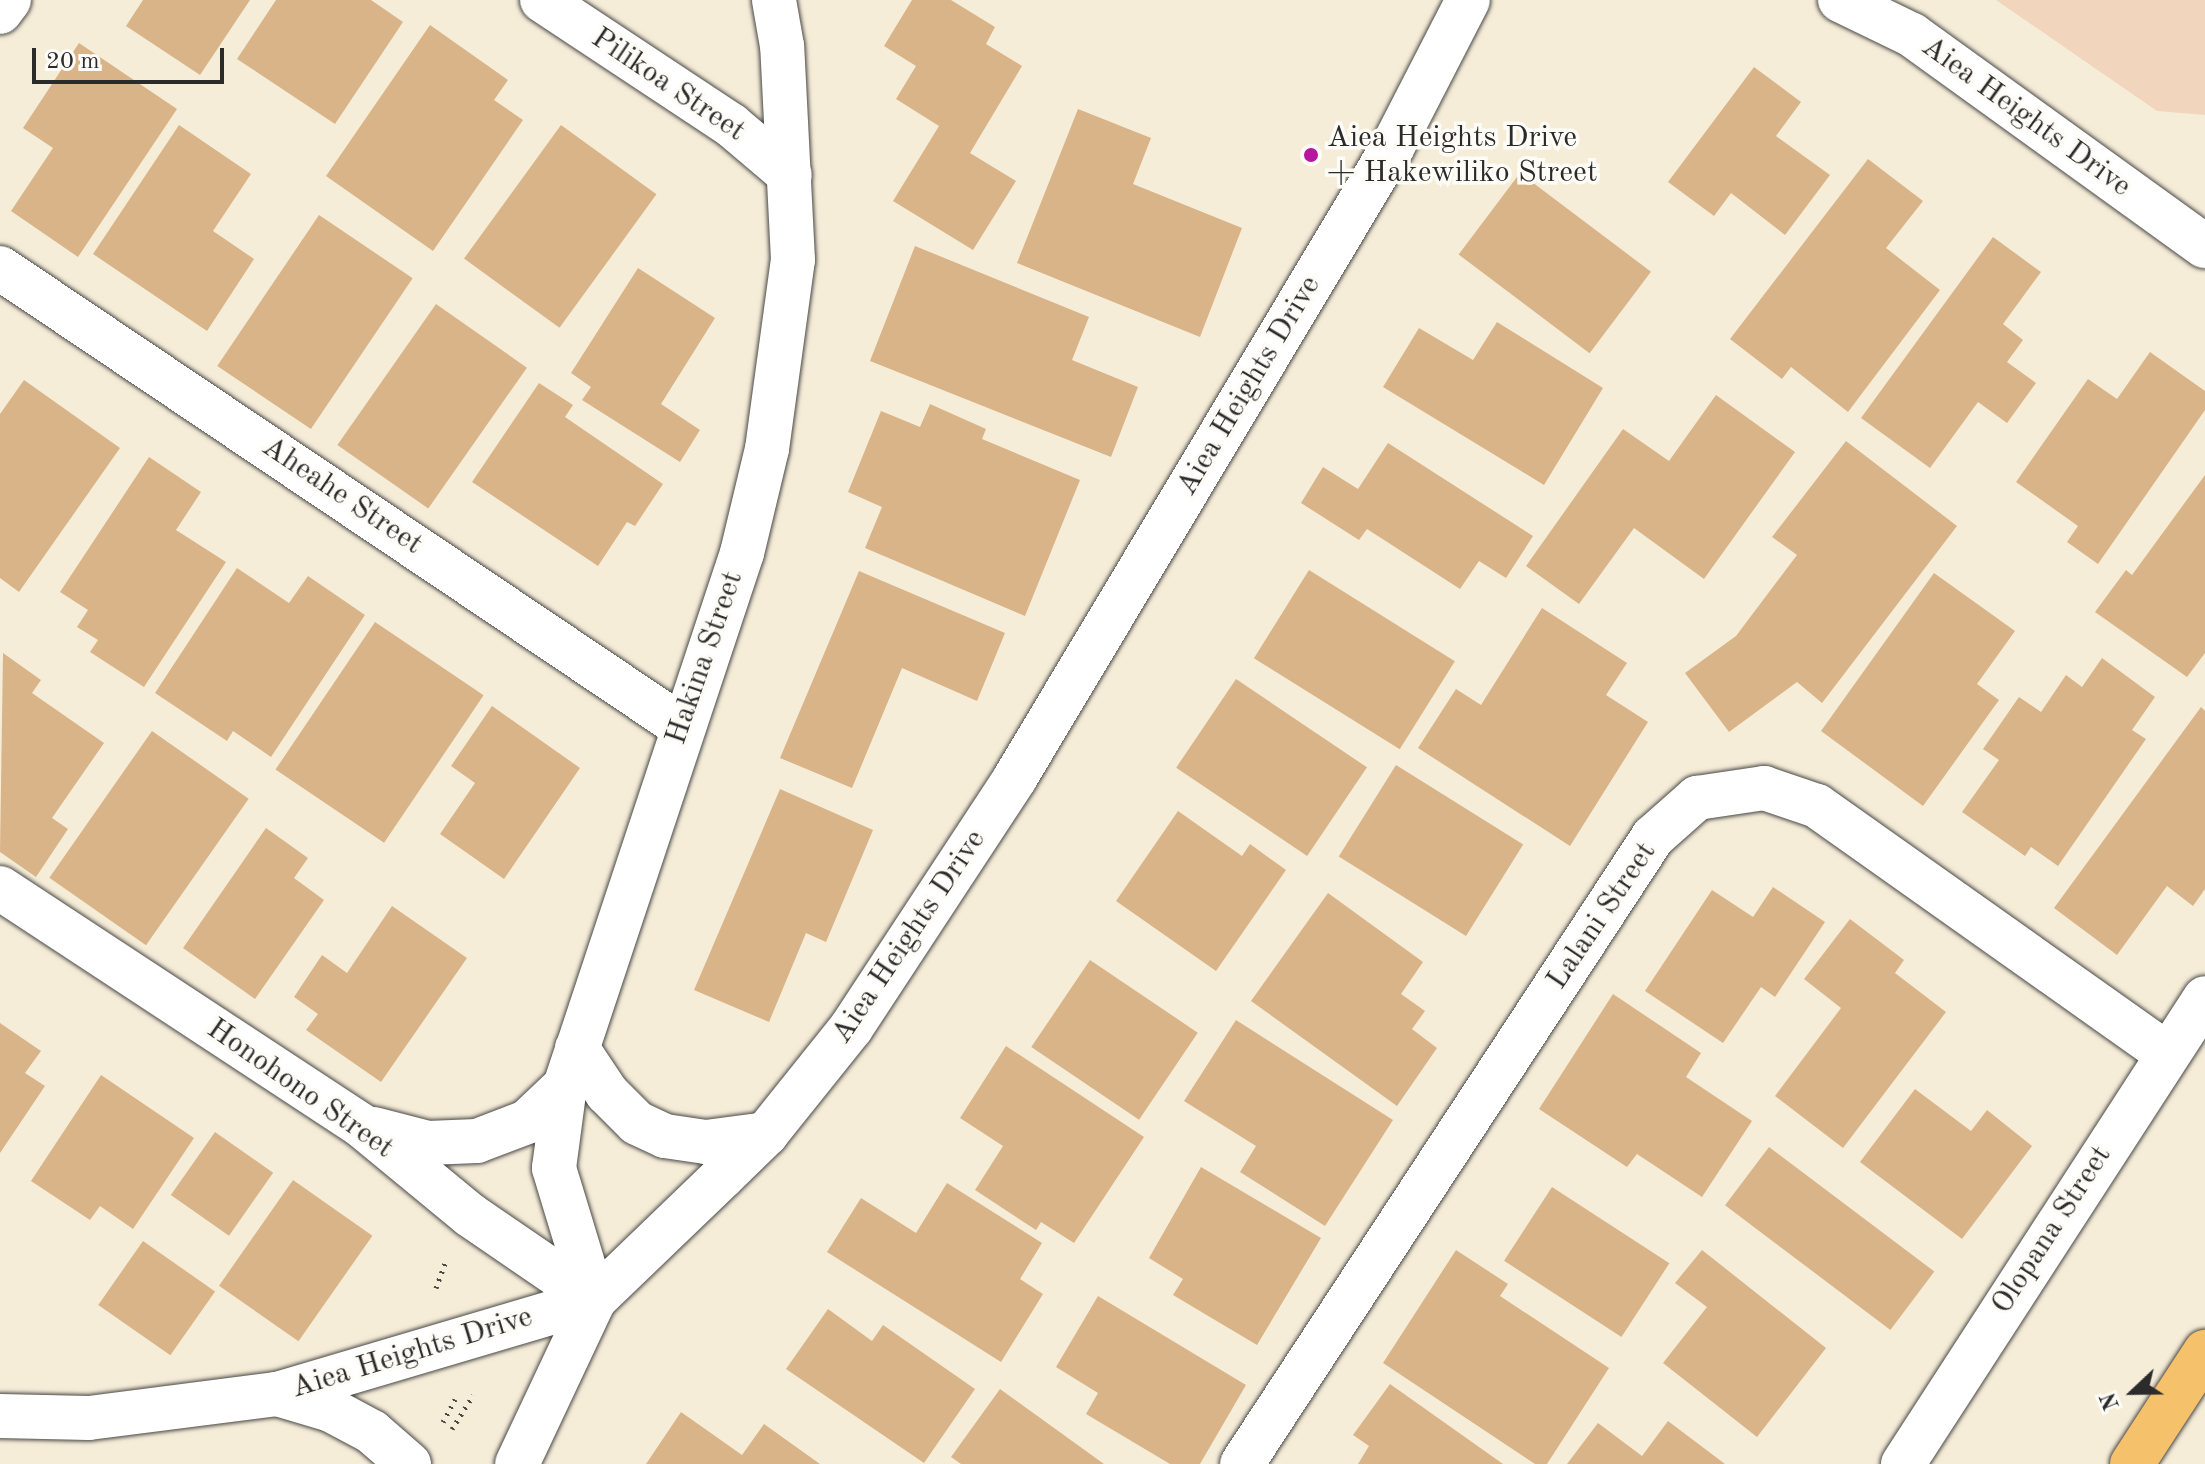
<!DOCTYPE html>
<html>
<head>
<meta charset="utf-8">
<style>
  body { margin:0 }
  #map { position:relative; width:2205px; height:1464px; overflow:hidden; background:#f6edd9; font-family:"Old Standard TT",serif }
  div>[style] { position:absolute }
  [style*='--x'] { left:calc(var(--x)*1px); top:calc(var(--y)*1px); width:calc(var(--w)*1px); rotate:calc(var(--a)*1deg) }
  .built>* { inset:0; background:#f1d5bd }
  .building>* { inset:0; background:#d9b488; transform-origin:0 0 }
  .path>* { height:5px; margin-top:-2.5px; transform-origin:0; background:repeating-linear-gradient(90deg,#494845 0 2px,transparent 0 8px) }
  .roads { filter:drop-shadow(0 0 2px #494845) drop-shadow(0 0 2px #494845) }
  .minor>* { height:44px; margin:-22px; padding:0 22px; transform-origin:22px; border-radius:22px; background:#fff }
  .tertiary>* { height:44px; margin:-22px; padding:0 22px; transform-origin:22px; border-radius:22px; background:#fff }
  .motorway>* { height:44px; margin:-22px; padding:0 22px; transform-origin:22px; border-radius:22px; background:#f5c16b }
  .dots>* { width:22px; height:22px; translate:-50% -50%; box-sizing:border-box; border:4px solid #fdfcf7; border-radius:50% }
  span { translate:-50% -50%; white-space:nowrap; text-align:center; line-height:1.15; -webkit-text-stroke:7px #fdfcf7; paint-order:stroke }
  .street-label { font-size:30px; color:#2b2b2b }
  .poi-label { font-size:30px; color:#2b2b2b }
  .left { translate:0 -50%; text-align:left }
  .north { position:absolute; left:2093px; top:1352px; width:80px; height:80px; -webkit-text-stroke:6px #fdfcf7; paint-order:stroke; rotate:248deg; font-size:22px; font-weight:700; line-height:32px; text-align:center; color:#2b2b2b }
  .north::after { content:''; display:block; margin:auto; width:28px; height:36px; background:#2b2b2b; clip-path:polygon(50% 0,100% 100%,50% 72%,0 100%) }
  .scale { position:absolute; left:32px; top:48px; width:192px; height:36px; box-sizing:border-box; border:4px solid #2b2b2b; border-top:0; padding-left:10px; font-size:24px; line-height:28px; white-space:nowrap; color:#2b2b2b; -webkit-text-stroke:6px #fdfcf7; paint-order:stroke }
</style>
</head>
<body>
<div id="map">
  <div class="built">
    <div style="clip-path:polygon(1996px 0,2205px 0,2205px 115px,2157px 111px)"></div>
  </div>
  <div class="building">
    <div style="clip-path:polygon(143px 0,250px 0,200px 75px,126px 26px)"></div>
    <div style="clip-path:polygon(276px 0,371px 0,403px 22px,335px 124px,237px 59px)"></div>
    <div style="clip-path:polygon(912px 0,951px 0,995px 27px,986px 44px,1022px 66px,970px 153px,1016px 181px,973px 250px,893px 201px,939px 126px,896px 99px,916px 66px,884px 46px)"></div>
    <div style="clip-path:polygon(430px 25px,508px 80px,494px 100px,523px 120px,433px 251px,326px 176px)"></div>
    <div style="clip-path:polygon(79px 43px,177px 109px,78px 257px,11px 211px,53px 148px,23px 128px)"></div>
    <div style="clip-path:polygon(1754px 67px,1801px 102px,1776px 136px,1830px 175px,1785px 235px,1731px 193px,1714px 216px,1668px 182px)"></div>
    <div style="clip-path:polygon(1078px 109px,1151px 138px,1133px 184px,1242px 228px,1200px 337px,1017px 263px)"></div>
    <div style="clip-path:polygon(179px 125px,251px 174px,213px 231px,254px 259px,207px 331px,93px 254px)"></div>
    <div style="left:561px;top:125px;width:118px;height:165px;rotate:36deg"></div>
    <div style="clip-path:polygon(1868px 159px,1923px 201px,1886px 248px,1940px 290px,1848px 412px,1791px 367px,1782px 379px,1730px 339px)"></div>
    <div style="left:1520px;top:173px;width:164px;height:102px;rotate:37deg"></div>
    <div style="left:319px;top:215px;width:113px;height:182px;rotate:34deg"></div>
    <div style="clip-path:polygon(1993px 237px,2041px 272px,2003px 324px,2023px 340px,2007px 362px,2036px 383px,2007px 423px,1978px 402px,1930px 468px,1861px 418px)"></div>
    <div style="clip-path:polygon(915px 246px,1089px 317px,1072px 360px,1138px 387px,1111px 457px,870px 361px)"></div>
    <div style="clip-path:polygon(638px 268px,715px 318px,661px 404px,700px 430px,680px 462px,582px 400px,591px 387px,571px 373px)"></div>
    <div style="left:436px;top:304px;width:111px;height:172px;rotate:35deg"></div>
    <div style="clip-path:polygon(1497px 322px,1603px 388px,1544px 485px,1383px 387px,1419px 328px,1473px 360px)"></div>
    <div style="clip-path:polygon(2150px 352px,2205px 391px,2205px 410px,2098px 564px,2067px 542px,2078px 526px,2016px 482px,2088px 379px,2117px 399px)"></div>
    <div style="clip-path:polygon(24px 380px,120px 448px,19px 592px,0 578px,0 414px)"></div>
    <div style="clip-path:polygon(539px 383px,573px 405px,565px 417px,663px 484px,635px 526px,627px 522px,598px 566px,472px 482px)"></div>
    <div style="clip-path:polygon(1716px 395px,1795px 452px,1704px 579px,1634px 528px,1579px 604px,1526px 566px,1623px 429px,1669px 461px)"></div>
    <div style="clip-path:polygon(930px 404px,986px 429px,982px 439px,1080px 480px,1025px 616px,865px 548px,882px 507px,848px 492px,881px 411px,920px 427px)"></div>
    <div style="clip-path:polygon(1846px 441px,1957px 526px,1822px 703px,1797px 682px,1729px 732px,1685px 673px,1736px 636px,1797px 555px,1772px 537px)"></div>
    <div style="clip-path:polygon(1388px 443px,1533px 536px,1506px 578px,1479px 561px,1460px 589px,1367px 529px,1359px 540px,1301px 503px,1323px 467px,1358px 489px)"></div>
    <div style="clip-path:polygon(149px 457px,201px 492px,176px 530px,226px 562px,144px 687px,90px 652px,98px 640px,77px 627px,88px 610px,60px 592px)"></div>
    <div style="clip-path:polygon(2205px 475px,2205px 653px,2187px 677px,2095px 612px,2126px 570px,2132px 575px)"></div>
    <div style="clip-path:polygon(237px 568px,289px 603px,308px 576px,365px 615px,271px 757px,233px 731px,227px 741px,155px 693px)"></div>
    <div style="left:1309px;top:570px;width:172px;height:104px;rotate:32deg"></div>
    <div style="clip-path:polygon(859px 571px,1005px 633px,977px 701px,902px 668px,852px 788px,780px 758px)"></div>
    <div style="clip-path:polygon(1934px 573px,2015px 631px,1977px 684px,1999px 700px,1923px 806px,1821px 731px)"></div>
    <div style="clip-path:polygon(1542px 608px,1627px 663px,1606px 695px,1648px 722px,1570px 846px,1418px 748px,1456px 689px,1481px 705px)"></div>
    <div style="left:375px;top:622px;width:131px;height:178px;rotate:34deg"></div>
    <div style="clip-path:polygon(3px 653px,41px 680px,32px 693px,104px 743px,52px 818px,68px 829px,36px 877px,0 852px)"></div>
    <div style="clip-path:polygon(2102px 658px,2155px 697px,2132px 730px,2146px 739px,2058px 866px,2031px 847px,2025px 856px,1962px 812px,1999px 760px,1983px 749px,2019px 697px,2041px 712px,2066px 675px,2082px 687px)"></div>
    <div style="left:1236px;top:679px;width:158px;height:107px;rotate:34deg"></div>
    <div style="clip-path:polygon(492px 706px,580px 768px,504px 879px,440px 834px,475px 783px,451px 766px)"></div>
    <div style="clip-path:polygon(2201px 707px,2205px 711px,2205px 889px,2193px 906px,2167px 886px,2117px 955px,2054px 908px)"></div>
    <div style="left:152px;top:731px;width:118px;height:179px;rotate:35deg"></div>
    <div style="left:1396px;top:765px;width:150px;height:108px;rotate:32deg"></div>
    <div style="clip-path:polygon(780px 789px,873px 830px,826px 942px,806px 933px,769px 1022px,694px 990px)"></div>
    <div style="clip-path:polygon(1178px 811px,1242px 856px,1250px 844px,1286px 870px,1216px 971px,1116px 901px)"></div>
    <div style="clip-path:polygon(266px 828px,308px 858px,294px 878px,324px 900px,255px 999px,183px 948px)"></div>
    <div style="clip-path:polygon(1773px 887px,1825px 922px,1775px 997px,1761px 987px,1723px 1043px,1645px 991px,1712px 890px,1753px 917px)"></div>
    <div style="clip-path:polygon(1328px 893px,1423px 962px,1401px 994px,1425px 1011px,1412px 1029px,1437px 1048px,1397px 1106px,1251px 1001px)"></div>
    <div style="clip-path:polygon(392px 906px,467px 958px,381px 1082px,306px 1030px,318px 1014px,294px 997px,322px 955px,347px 973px)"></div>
    <div style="clip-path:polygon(1850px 919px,1904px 960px,1895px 973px,1946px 1012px,1843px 1148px,1775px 1096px,1841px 1008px,1804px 979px)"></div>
    <div style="left:1090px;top:960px;width:130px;height:105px;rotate:34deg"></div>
    <div style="clip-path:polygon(1613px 994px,1701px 1053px,1686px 1077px,1752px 1121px,1702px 1197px,1637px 1154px,1627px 1167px,1539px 1109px)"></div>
    <div style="clip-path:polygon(1236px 1020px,1393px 1120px,1325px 1226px,1240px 1172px,1256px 1146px,1184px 1101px)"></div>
    <div style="clip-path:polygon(0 1023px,41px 1051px,25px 1073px,45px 1086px,0 1153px)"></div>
    <div style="clip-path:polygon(1006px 1046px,1144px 1137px,1074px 1243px,1041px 1222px,1036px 1230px,975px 1190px,1003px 1146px,960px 1118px)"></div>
    <div style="clip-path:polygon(101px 1075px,194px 1138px,133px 1229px,100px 1206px,90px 1220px,31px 1181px)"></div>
    <div style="clip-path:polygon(1915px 1089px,1971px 1131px,1987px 1110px,2032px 1146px,1962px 1239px,1860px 1162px)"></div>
    <div style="left:215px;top:1132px;width:71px;height:77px;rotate:35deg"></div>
    <div style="left:1769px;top:1147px;width:207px;height:73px;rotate:37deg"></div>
    <div style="clip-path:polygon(1201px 1167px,1321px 1238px,1257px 1345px,1173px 1295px,1183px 1279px,1149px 1258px)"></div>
    <div style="left:293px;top:1180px;width:97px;height:129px;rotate:35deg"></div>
    <div style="clip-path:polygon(947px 1183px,1042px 1243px,1020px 1279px,1043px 1294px,1001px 1362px,827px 1252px,861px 1198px,916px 1233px)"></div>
    <div style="left:1552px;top:1187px;width:140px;height:88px;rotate:33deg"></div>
    <div style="left:143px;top:1241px;width:88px;height:78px;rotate:35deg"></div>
    <div style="clip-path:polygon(1456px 1250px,1508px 1284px,1500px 1296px,1609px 1368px,1547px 1464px,1535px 1464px,1383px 1363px)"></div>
    <div style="clip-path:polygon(1702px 1250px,1826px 1348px,1757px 1437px,1663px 1363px,1707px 1307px,1675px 1283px)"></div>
    <div style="clip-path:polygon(1098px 1296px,1246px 1385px,1200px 1464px,1170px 1464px,1086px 1414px,1098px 1393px,1056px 1367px)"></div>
    <div style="clip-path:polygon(828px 1309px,872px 1341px,883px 1325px,975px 1389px,924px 1463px,786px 1369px)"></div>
    <div style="clip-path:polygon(1390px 1384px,1503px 1464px,1358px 1464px,1369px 1446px,1353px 1435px)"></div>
    <div style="clip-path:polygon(1000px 1389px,1104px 1464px,961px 1464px,951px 1457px)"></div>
    <div style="clip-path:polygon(681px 1412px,742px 1455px,764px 1424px,820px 1464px,646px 1464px)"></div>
    <div style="clip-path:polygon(1668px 1421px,1725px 1464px,1567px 1464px,1598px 1423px,1642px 1456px)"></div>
  </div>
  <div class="path">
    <div style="--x:436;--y:1288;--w:27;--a:-70"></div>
    <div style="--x:443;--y:1422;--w:26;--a:-62"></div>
    <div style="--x:452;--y:1429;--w:40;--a:-58"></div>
  </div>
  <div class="roads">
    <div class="minor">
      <div style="--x:542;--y:0;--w:227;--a:33.5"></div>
      <div style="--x:731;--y:125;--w:77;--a:40.3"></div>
      <div style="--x:0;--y:12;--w:15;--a:-53"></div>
      <div style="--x:0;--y:268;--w:821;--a:33.92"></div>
      <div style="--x:0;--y:888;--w:433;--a:33.3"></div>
      <div style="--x:362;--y:1126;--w:140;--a:39.5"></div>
      <div style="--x:470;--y:1215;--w:150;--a:34.4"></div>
      <div style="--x:374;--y:1129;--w:56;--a:14.5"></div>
      <div style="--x:428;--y:1143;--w:49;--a:-2.3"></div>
      <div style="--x:477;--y:1141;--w:53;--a:-20.8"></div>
      <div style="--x:527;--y:1122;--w:52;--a:-43.5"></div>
      <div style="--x:594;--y:1300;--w:138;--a:-106.9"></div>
      <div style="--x:554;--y:1168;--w:83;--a:-82.4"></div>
      <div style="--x:565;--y:1086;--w:562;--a:-71.63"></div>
      <div style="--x:742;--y:553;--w:107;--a:-76.5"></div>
      <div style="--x:767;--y:449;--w:191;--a:-82.2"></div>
      <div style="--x:793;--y:260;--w:214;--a:-92.9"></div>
      <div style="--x:782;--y:46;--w:47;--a:-99.9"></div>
      <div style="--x:1242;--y:1464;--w:750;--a:-56.76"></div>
      <div style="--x:1653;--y:837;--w:59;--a:-41.6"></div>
      <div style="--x:1697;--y:798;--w:68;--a:-8.5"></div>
      <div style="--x:1764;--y:788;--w:56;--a:18.8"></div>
      <div style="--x:1817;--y:806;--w:428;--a:35.3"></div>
      <div style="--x:1903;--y:1464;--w:555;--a:-57.05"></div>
    </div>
    <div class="tertiary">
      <div style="--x:1840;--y:0;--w:80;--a:25.9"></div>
      <div style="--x:1912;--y:35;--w:361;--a:35.8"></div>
      <div style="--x:577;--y:1048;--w:54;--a:56.3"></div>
      <div style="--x:607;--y:1093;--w:42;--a:45"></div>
      <div style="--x:637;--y:1123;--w:31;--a:25"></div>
      <div style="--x:665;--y:1136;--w:41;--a:8.3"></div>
      <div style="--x:706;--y:1142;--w:61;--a:-7.6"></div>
      <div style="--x:277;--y:1394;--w:56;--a:16.5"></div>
      <div style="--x:331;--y:1410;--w:47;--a:28.2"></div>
      <div style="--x:372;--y:1432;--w:49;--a:40.9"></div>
      <div style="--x:0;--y:1416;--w:89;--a:1.3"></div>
      <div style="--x:89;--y:1418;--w:190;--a:-7.3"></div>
      <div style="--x:277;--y:1394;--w:331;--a:-16.5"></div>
      <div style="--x:594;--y:1300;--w:178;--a:-43.9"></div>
      <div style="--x:722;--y:1177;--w:62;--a:-44.3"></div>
      <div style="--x:766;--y:1134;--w:136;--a:-51.3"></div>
      <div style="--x:851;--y:1028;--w:299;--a:-56.7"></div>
      <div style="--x:1015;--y:778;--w:734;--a:-59.1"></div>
      <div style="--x:1392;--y:148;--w:166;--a:-62.8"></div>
      <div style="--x:517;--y:1464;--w:181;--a:-64.8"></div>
    </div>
    <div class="motorway">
      <div style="--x:2132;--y:1464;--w:134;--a:-56.9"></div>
    </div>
  </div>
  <div class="dots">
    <div style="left:1311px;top:155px;background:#b5179e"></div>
  </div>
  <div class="street-label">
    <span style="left:668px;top:85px;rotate:34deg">Pilikoa Street</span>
    <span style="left:2026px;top:117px;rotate:36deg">Aiea Heights Drive</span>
    <span style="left:1249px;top:386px;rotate:-59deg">Aiea Heights Drive</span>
    <span style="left:342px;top:496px;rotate:34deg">Aheahe Street</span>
    <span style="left:705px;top:658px;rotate:-71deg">Hakina Street</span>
    <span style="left:1602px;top:916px;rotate:-56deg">Lalani Street</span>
    <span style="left:909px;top:937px;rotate:-56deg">Aiea Heights Drive</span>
    <span style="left:300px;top:1089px;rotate:35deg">Honohono Street</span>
    <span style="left:2052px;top:1230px;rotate:-57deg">Olopana Street</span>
    <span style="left:412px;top:1353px;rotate:-17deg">Aiea Heights Drive</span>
  </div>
  <div class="poi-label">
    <span class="left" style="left:1327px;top:155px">Aiea Heights Drive<br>+ Hakewiliko Street</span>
  </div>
  <div class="north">N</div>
  <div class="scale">20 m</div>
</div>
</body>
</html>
